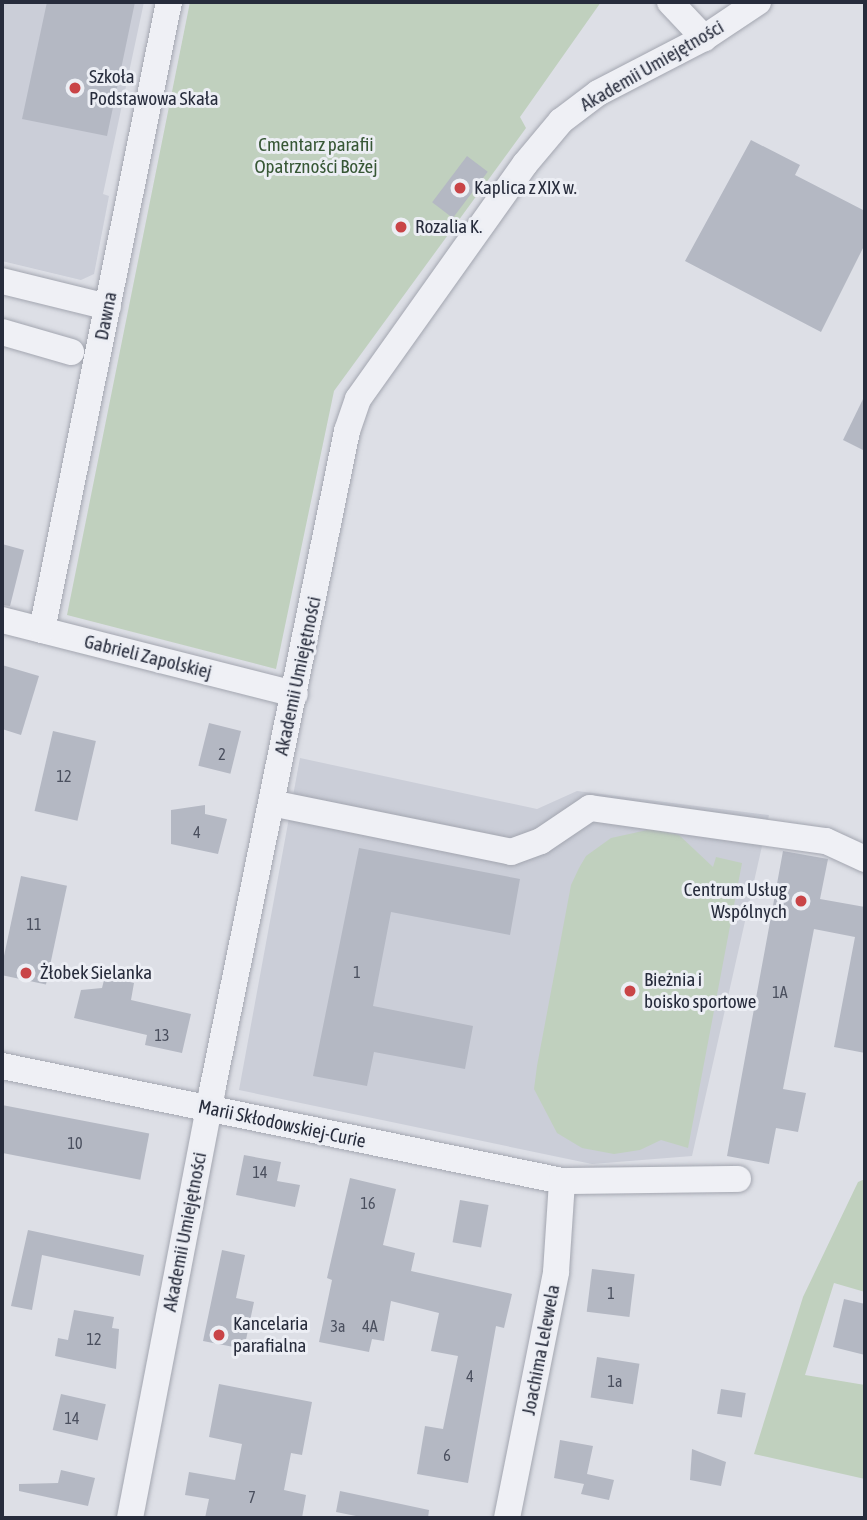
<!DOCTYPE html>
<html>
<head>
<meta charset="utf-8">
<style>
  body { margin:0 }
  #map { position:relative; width:867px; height:1520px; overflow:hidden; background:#dddfe6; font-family:"Asap Condensed",sans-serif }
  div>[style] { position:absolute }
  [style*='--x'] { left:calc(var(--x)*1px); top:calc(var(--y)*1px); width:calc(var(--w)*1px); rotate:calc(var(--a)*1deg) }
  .built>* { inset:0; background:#cbced8 }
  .green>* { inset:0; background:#c0d0be }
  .building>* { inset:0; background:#b4b8c3; transform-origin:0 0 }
  .roads { filter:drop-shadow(0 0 2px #a3a6b0) drop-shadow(0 0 2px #a3a6b0) }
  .minor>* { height:26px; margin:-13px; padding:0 13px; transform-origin:13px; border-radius:13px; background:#eff0f5 }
  .dots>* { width:19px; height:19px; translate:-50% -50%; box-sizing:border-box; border:4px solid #eceef4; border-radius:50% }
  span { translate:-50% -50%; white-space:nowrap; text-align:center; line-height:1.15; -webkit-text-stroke:6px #eceef4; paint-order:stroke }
  .number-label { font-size:16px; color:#4a4f5e }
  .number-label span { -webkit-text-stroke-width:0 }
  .street-label { font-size:19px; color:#272c3c }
  .poi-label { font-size:19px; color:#272c3c }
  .left { translate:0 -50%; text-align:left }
  .right { translate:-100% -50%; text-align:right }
  .park-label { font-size:19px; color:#375735 }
  .frame { position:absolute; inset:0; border:4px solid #272c3c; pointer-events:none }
</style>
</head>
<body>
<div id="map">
  <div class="built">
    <div style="clip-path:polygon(2px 2px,144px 2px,103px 194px,109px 196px,94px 274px,81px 280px,2px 261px)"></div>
    <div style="clip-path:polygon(300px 758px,537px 809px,577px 791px,769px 815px,692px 1156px,592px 1164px,239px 1090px)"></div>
  </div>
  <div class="green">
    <div style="clip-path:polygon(190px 2px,601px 2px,520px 117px,526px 128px,334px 391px,276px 669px,67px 615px)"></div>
    <div style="clip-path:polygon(652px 829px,679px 835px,713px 867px,716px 857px,742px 863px,688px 1148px,661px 1140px,640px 1150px,614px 1154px,582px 1148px,557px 1133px,534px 1089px,537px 1066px,571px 885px,579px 868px,586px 856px,611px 838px)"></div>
    <div style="clip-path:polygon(865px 1179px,865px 1292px,834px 1283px,805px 1375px,865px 1385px,865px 1479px,754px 1454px,803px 1297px,858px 1182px)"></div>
  </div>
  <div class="building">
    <div style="clip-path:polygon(47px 2px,135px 2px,107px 136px,22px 119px)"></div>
    <div style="clip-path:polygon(751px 140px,800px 165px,795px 175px,865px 211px,865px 244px,821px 332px,685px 261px)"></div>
    <div style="left:467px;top:156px;width:26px;height:58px;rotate:37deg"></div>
    <div style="clip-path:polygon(865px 395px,865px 451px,843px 440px)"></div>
    <div style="clip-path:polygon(2px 544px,24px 550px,10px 606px,2px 605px)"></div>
    <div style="clip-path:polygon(2px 665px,39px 676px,21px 735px,2px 729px)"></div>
    <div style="left:209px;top:723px;width:33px;height:44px;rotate:14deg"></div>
    <div style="left:53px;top:731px;width:44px;height:82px;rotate:13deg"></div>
    <div style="clip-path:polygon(205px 805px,205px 814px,227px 819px,218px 854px,171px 844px,171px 810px)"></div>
    <div style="clip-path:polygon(359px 848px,520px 879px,510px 935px,391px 912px,373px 1006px,473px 1026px,465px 1069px,374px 1052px,367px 1086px,313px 1076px)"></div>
    <div style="clip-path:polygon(783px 851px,828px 859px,820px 899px,865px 907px,865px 1053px,834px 1047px,855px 937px,814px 929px,783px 1089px,806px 1093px,798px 1132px,776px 1128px,769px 1164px,727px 1156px)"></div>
    <div style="left:21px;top:876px;width:47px;height:101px;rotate:12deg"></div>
    <div style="clip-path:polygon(105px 976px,134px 983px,131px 1000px,191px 1014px,182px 1053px,145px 1045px,147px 1035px,74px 1018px,81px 990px,102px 988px)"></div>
    <div style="left:2px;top:1105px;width:150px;height:47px;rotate:11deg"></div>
    <div style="clip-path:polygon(244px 1155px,281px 1162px,277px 1181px,300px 1185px,295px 1207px,236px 1195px)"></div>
    <div style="clip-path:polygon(350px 1178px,396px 1189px,383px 1245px,415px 1253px,411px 1271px,512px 1294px,504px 1328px,496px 1326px,468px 1483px,417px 1474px,425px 1426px,443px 1429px,458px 1356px,431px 1351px,439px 1313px,391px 1301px,384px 1341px,372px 1339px,369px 1352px,319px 1342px,332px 1280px,327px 1278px)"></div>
    <div style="left:460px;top:1200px;width:29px;height:43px;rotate:10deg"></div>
    <div style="clip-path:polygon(28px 1230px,144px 1255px,140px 1276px,42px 1255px,32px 1310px,11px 1306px)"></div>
    <div style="clip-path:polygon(222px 1250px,245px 1255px,236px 1298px,254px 1302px,244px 1349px,203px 1341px)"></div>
    <div style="left:592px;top:1269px;width:43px;height:43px;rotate:7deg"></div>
    <div style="clip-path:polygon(844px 1299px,865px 1304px,865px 1355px,833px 1347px)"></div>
    <div style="clip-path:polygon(74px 1310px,114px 1317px,112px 1328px,119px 1329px,116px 1369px,55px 1356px,58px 1338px,68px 1340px)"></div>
    <div style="left:597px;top:1357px;width:43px;height:41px;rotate:9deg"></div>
    <div style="clip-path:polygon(219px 1384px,312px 1402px,302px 1455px,291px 1453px,284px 1490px,306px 1495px,302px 1518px,205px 1518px,209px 1499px,185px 1495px,189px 1472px,235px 1480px,242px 1444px,209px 1437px)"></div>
    <div style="left:721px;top:1389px;width:25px;height:25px;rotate:9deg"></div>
    <div style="left:61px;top:1394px;width:46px;height:37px;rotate:13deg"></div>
    <div style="clip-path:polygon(560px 1440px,593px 1446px,587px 1474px,614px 1480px,609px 1500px,581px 1494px,584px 1484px,554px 1478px)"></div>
    <div style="clip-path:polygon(692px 1449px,726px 1462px,721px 1486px,690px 1480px)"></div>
    <div style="clip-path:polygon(61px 1470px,95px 1478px,88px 1506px,19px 1491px,19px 1484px,58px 1483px)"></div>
    <div style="clip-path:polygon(340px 1491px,429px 1510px,428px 1518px,366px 1518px,336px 1512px)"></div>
  </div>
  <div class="roads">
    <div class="minor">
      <div style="--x:670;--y:2;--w:50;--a:46.6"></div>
      <div style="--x:2;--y:281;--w:109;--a:13.8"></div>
      <div style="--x:2;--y:332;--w:72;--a:16.2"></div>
      <div style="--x:2;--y:620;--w:302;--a:14.2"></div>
      <div style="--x:42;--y:630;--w:641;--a:-78.57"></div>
      <div style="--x:271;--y:803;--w:245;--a:11.5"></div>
      <div style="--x:511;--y:852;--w:32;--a:-20"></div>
      <div style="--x:541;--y:841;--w:59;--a:-34"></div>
      <div style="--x:590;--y:808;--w:238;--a:8"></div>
      <div style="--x:826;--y:841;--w:43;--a:24.8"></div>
      <div style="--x:2;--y:1066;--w:572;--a:11.6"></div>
      <div style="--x:562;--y:1181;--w:176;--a:-0.7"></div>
      <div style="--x:130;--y:1518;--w:435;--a:-79.1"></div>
      <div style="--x:212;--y:1091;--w:674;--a:-78.44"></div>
      <div style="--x:347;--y:431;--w:34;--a:-71"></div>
      <div style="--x:358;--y:399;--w:288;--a:-54.6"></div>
      <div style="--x:525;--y:164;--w:56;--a:-50.1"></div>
      <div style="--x:561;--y:121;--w:46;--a:-37.1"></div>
      <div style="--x:598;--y:93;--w:119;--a:-27.4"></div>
      <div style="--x:704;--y:38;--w:65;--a:-33.7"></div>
      <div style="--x:507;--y:1518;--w:251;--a:-78.7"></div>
      <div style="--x:556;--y:1272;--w:91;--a:-86.2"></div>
    </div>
  </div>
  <div class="dots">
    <div style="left:75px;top:88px;background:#c94447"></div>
    <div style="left:460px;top:188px;background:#c94447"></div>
    <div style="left:401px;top:227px;background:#c94447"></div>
    <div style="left:801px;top:901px;background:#c94447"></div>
    <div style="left:26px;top:973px;background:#c94447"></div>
    <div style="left:630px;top:991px;background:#c94447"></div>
    <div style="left:219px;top:1335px;background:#c94447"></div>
  </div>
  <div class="number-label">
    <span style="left:222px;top:754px">2</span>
    <span style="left:64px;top:776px">12</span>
    <span style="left:197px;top:832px">4</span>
    <span style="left:34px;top:924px">11</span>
    <span style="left:357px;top:972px">1</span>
    <span style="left:780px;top:992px">1A</span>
    <span style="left:162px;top:1035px">13</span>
    <span style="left:75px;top:1143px">10</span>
    <span style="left:260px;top:1172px">14</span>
    <span style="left:368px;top:1203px">16</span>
    <span style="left:611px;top:1293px">1</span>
    <span style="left:338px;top:1326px">3a</span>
    <span style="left:370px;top:1326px">4A</span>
    <span style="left:94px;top:1339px">12</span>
    <span style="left:470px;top:1376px">4</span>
    <span style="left:615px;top:1381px">1a</span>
    <span style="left:72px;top:1418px">14</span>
    <span style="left:447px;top:1455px">6</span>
    <span style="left:252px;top:1497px">7</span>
  </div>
  <div class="street-label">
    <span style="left:652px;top:66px;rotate:-30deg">Akademii Umiejętności</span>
    <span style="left:106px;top:316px;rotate:-79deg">Dawna</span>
    <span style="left:148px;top:657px;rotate:14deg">Gabrieli Zapolskiej</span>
    <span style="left:298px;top:676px;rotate:-78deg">Akademii Umiejętności</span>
    <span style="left:282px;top:1124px;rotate:12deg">Marii Skłodowskiej-Curie</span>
    <span style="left:185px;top:1232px;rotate:-79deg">Akademii Umiejętności</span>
    <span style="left:541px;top:1350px;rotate:-79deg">Joachima Lelewela</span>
  </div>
  <div class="poi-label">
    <span class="left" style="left:89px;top:88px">Szkoła<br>Podstawowa Skała</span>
    <span class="left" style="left:474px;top:188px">Kaplica z XIX w.</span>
    <span class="left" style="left:415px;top:227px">Rozalia K.</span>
    <span class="right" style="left:787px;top:901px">Centrum Usług<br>Wspólnych</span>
    <span class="left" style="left:40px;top:973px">Żłobek Sielanka</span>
    <span class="left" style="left:644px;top:991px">Bieżnia i<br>boisko sportowe</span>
    <span class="left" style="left:233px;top:1335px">Kancelaria<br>parafialna</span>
  </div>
  <div class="park-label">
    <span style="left:316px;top:156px">Cmentarz parafii<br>Opatrzności Bożej</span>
  </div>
  <div class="frame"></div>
</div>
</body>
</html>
